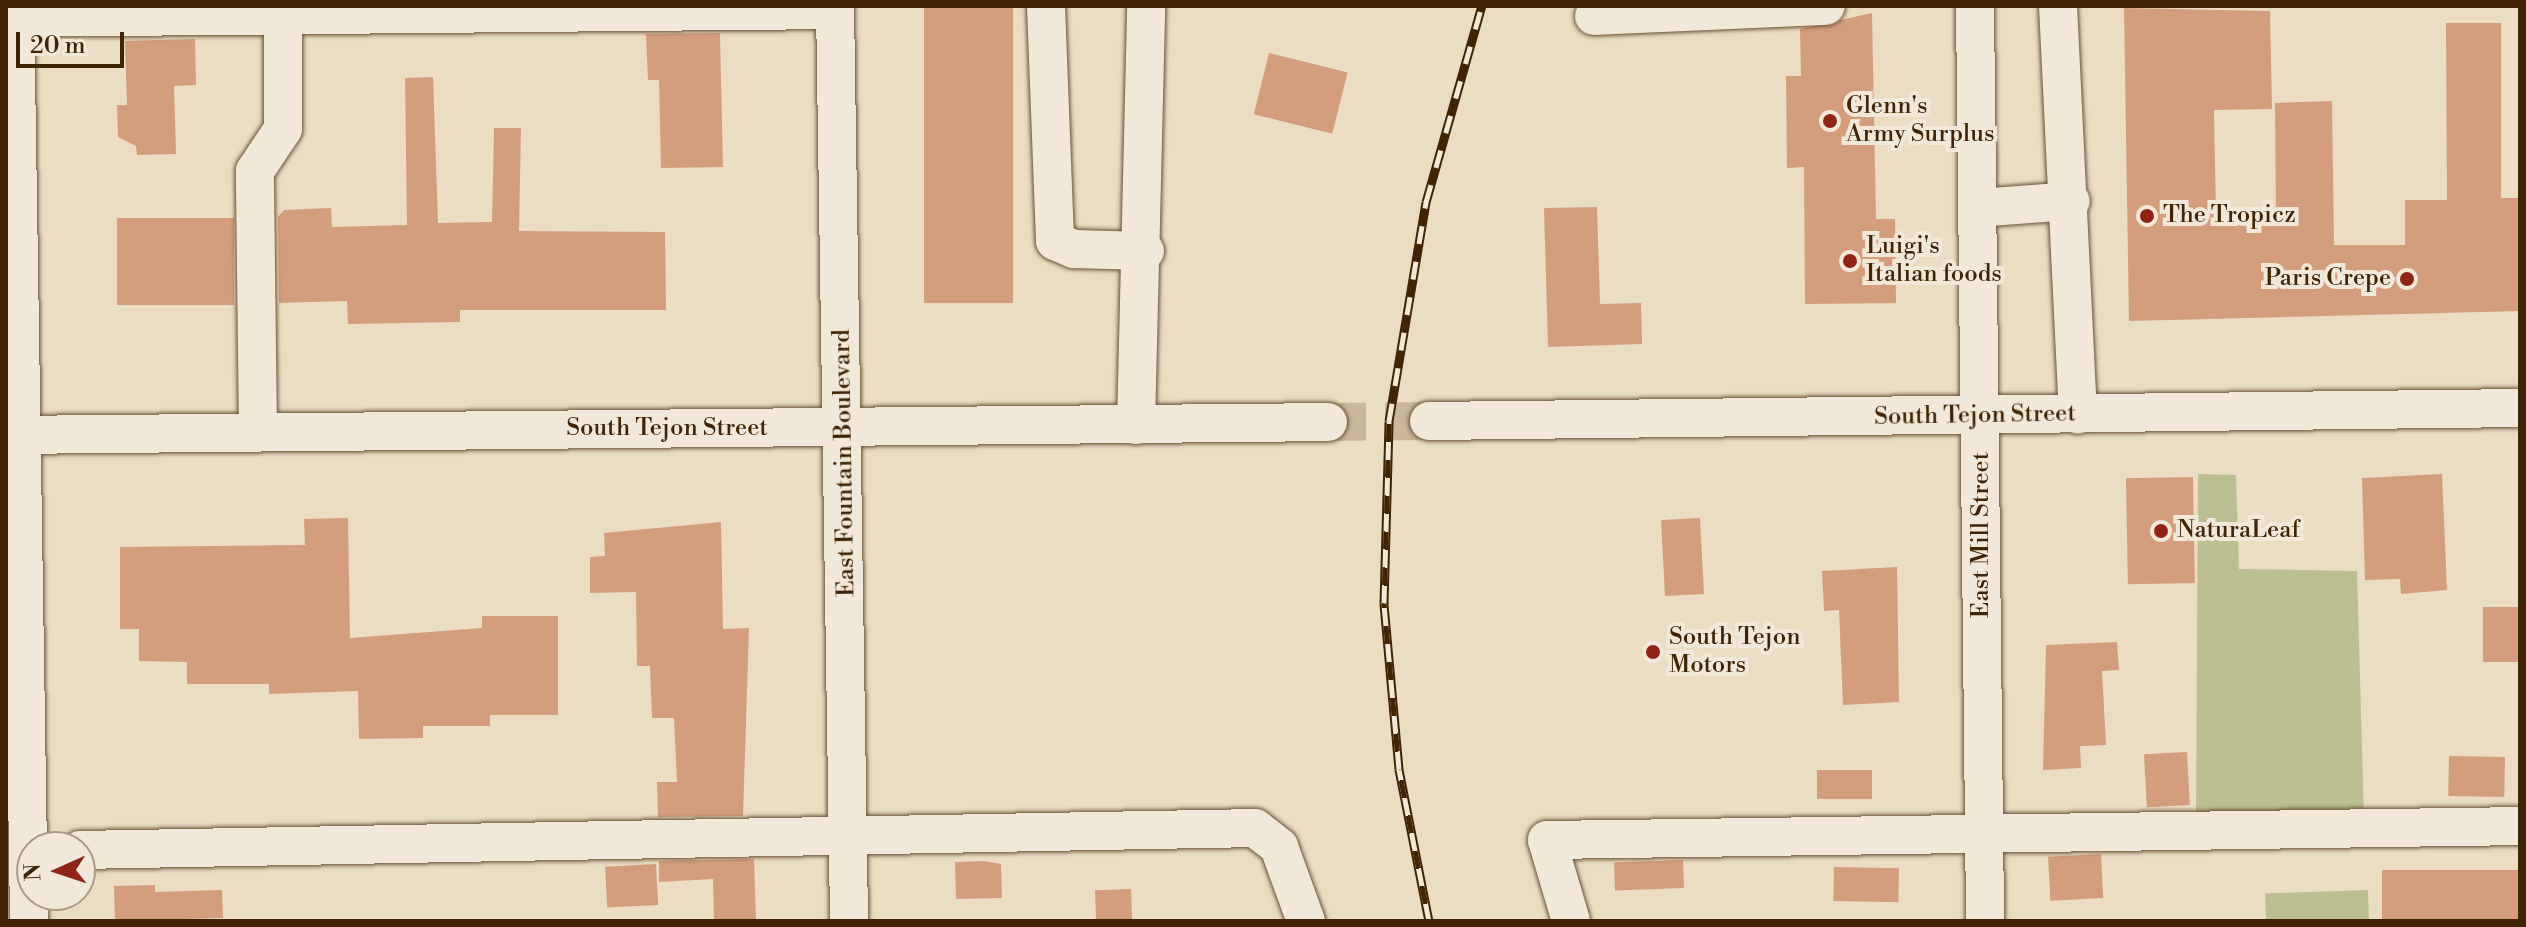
<!DOCTYPE html>
<html>
<head>
<meta charset="utf-8">
<style>
  body { margin:0 }
  #map { position:relative; width:2526px; height:927px; overflow:hidden; background:#ebdcc4; font-family:"Libre Bodoni",serif }
  div>[style] { position:absolute }
  [style*='--x'] { left:calc(var(--x)*1px); top:calc(var(--y)*1px); width:calc(var(--w)*1px); rotate:calc(var(--a)*1deg) }
  .green>* { inset:0; background:#bcbf91; transform-origin:0 0 }
  .building>* { inset:0; background:#d49d7e; transform-origin:0 0 }
  .minor-tunnel>* { height:38px; margin-top:-19px; transform-origin:0; background:repeating-linear-gradient(90deg,#c9b79e 0 38px,transparent 0 57px) }
  .roads { filter:drop-shadow(0 0 2px #6b5235) drop-shadow(0 0 2px #6b5235) }
  .minor>* { height:38px; margin:-19px; padding:0 19px; transform-origin:19px; border-radius:19px; background:#f2e8d9 }
  .rail>* { height:9px; margin-top:-4.5px; transform-origin:0; background:repeating-linear-gradient(90deg,#f2e8d9 0 18px,#402405 0 36px); box-sizing:border-box; border-block:2px solid #402405 }
  .dots>* { width:22px; height:22px; translate:-50% -50%; box-sizing:border-box; border:4px solid #f2e8d9; border-radius:50% }
  span { translate:-50% -50%; white-space:nowrap; text-align:center; line-height:1.15; -webkit-text-stroke:8px #f2e8d9; paint-order:stroke }
  .poi-label { font-size:24px; color:#402405 }
  .left { translate:0 -50%; text-align:left }
  .right { translate:-100% -50%; text-align:right }
  .street-label { font-size:24px; color:#402405 }
  .frame { position:absolute; inset:0; border:8px solid #402405; pointer-events:none }
  .north { position:absolute; left:16px; top:831px; width:80px; height:80px; box-sizing:border-box; background:#f2e8d9; border:2px solid #ab9a84; border-radius:50%; rotate:267deg; font-size:22px; font-weight:700; line-height:32px; text-align:center; color:#402405 }
  .north::after { content:''; display:block; margin:auto; width:28px; height:36px; background:#8f2418; clip-path:polygon(50% 0,100% 100%,50% 72%,0 100%) }
  .scale { position:absolute; left:16px; top:32px; width:108px; height:36px; box-sizing:border-box; border:4px solid #402405; border-top:0; padding-left:10px; font-size:24px; line-height:28px; white-space:nowrap; color:#402405; -webkit-text-stroke:6px #f2e8d9; paint-order:stroke }
</style>
</head>
<body>
<div id="map">
  <div class="green">
    <div style="clip-path:polygon(2198px 474px,2236px 475px,2239px 569px,2357px 571px,2364px 820px,2196px 823px)"></div>
    <div style="left:2368px;top:890px;width:31px;height:103px;rotate:88deg"></div>
  </div>
  <div class="building">
    <div style="left:924px;top:6px;width:89px;height:297px"></div>
    <div style="clip-path:polygon(2124px 8px,2270px 11px,2272px 109px,2214px 110px,2216px 219px,2276px 218px,2275px 103px,2332px 101px,2334px 245px,2405px 245px,2405px 200px,2447px 200px,2446px 23px,2501px 23px,2501px 198px,2520px 198px,2520px 311px,2129px 321px)"></div>
    <div style="clip-path:polygon(1872px 13px,1876px 219px,1895px 219px,1896px 303px,1805px 304px,1804px 167px,1787px 168px,1786px 76px,1801px 76px,1800px 29px)"></div>
    <div style="clip-path:polygon(720px 33px,723px 167px,661px 168px,659px 80px,648px 80px,646px 34px)"></div>
    <div style="clip-path:polygon(195px 39px,196px 85px,174px 86px,176px 154px,137px 155px,136px 146px,118px 137px,117px 105px,127px 105px,125px 41px)"></div>
    <div style="left:1269px;top:53px;width:81px;height:63px;rotate:14deg"></div>
    <div style="clip-path:polygon(433px 77px,438px 223px,492px 222px,494px 128px,521px 128px,519px 231px,665px 232px,666px 310px,460px 310px,460px 322px,348px 324px,347px 301px,279px 303px,278px 217px,284px 210px,331px 208px,332px 227px,407px 225px,405px 78px)"></div>
    <div style="clip-path:polygon(1597px 207px,1600px 304px,1641px 303px,1642px 344px,1548px 347px,1544px 208px)"></div>
    <div style="left:117px;top:218px;width:117px;height:87px"></div>
    <div style="clip-path:polygon(2442px 474px,2447px 590px,2401px 594px,2400px 579px,2365px 580px,2362px 478px)"></div>
    <div style="left:2193px;top:477px;width:106px;height:67px;rotate:89deg"></div>
    <div style="clip-path:polygon(348px 518px,350px 638px,482px 628px,482px 616px,558px 616px,558px 715px,490px 715px,490px 726px,423px 726px,423px 738px,359px 739px,358px 691px,269px 694px,269px 684px,187px 684px,187px 662px,139px 661px,139px 629px,120px 629px,120px 547px,305px 545px,304px 519px)"></div>
    <div style="left:1700px;top:518px;width:76px;height:39px;rotate:87deg"></div>
    <div style="clip-path:polygon(721px 522px,723px 629px,749px 628px,743px 816px,658px 817px,657px 782px,677px 782px,674px 718px,652px 718px,650px 666px,637px 666px,636px 592px,590px 593px,590px 557px,605px 556px,604px 533px)"></div>
    <div style="clip-path:polygon(1897px 567px,1899px 702px,1843px 705px,1839px 610px,1824px 611px,1822px 571px)"></div>
    <div style="left:2520px;top:607px;width:55px;height:37px;rotate:90deg"></div>
    <div style="clip-path:polygon(2117px 642px,2119px 670px,2102px 671px,2106px 745px,2080px 746px,2081px 768px,2043px 770px,2046px 645px)"></div>
    <div style="left:2187px;top:752px;width:53px;height:43px;rotate:87deg"></div>
    <div style="left:2449px;top:756px;width:56px;height:40px;rotate:1deg"></div>
    <div style="left:1872px;top:770px;width:29px;height:55px;rotate:90deg"></div>
    <div style="left:2101px;top:854px;width:44px;height:53px;rotate:87deg"></div>
    <div style="clip-path:polygon(754px 859px,756px 921px,714px 921px,713px 879px,659px 882px,659px 861px)"></div>
    <div style="left:1683px;top:860px;width:28px;height:69px;rotate:88deg"></div>
    <div style="clip-path:polygon(984px 861px,1001px 864px,1002px 898px,956px 899px,955px 862px)"></div>
    <div style="left:656px;top:864px;width:41px;height:51px;rotate:87deg"></div>
    <div style="left:1834px;top:867px;width:65px;height:34px;rotate:1deg"></div>
    <div style="left:2520px;top:870px;width:51px;height:138px;rotate:90deg"></div>
    <div style="clip-path:polygon(155px 885px,155px 892px,222px 890px,223px 918px,115px 921px,114px 886px)"></div>
    <div style="left:1131px;top:889px;width:32px;height:36px;rotate:88deg"></div>
  </div>
  <div class="minor-tunnel">
    <div style="--x:1328;--y:422;--w:101;--a:-0.6"></div>
  </div>
  <div class="roads">
    <div class="minor">
      <div style="--x:15;--y:6;--w:915;--a:89.12"></div>
      <div style="--x:835;--y:6;--w:915;--a:89.12"></div>
      <div style="--x:1046;--y:6;--w:235;--a:87.8"></div>
      <div style="--x:1055;--y:241;--w:21;--a:23"></div>
      <div style="--x:1074;--y:249;--w:71;--a:1.6"></div>
      <div style="--x:1975;--y:6;--w:915;--a:89.37"></div>
      <div style="--x:2058;--y:6;--w:409;--a:87.2"></div>
      <div style="--x:1594;--y:16;--w:232;--a:-2.5"></div>
      <div style="--x:6;--y:18;--w:829;--a:-0.55"></div>
      <div style="--x:1978;--y:208;--w:93;--a:-4.3"></div>
      <div style="--x:1429;--y:421;--w:1091;--a:-0.68"></div>
      <div style="--x:1136;--y:425;--w:419;--a:-88.6"></div>
      <div style="--x:258;--y:432;--w:261;--a:-90.7"></div>
      <div style="--x:255;--y:171;--w:50;--a:-56.3"></div>
      <div style="--x:283;--y:129;--w:114;--a:-90"></div>
      <div style="--x:6;--y:435;--w:1322;--a:-0.56"></div>
      <div style="--x:80;--y:850;--w:1175;--a:-1.07"></div>
      <div style="--x:1255;--y:828;--w:31;--a:38"></div>
      <div style="--x:1279;--y:847;--w:79;--a:70"></div>
      <div style="--x:1571;--y:921;--w:84;--a:-106.5"></div>
      <div style="--x:1547;--y:840;--w:973;--a:-0.82"></div>
    </div>
  </div>
  <div class="rail">
    <div style="--x:1429;--y:921;--w:155;--a:-101.2"></div>
    <div style="--x:1399;--y:769;--w:167;--a:-95.2"></div>
    <div style="--x:1384;--y:603;--w:182;--a:-88.4"></div>
    <div style="--x:1389;--y:421;--w:222;--a:-80.4"></div>
    <div style="--x:1426;--y:202;--w:204;--a:-74.1"></div>
  </div>
  <div class="dots">
    <div style="left:1830px;top:121px;background:#8f2418"></div>
    <div style="left:2147px;top:216px;background:#8f2418"></div>
    <div style="left:1850px;top:261px;background:#8f2418"></div>
    <div style="left:2407px;top:279px;background:#8f2418"></div>
    <div style="left:2161px;top:531px;background:#8f2418"></div>
    <div style="left:1653px;top:652px;background:#8f2418"></div>
  </div>
  <div class="poi-label">
    <span class="left" style="left:1846px;top:121px">Glenn's<br>Army Surplus</span>
    <span class="left" style="left:2163px;top:216px">The Tropicz</span>
    <span class="left" style="left:1866px;top:261px">Luigi's<br>Italian foods</span>
    <span class="right" style="left:2391px;top:279px">Paris Crepe</span>
    <span class="left" style="left:2177px;top:531px">NaturaLeaf</span>
    <span class="left" style="left:1669px;top:652px">South Tejon<br>Motors</span>
  </div>
  <div class="street-label">
    <span style="left:1975px;top:416px;rotate:-1deg">South Tejon Street</span>
    <span style="left:667px;top:429px">South Tejon Street</span>
    <span style="left:845px;top:463px;rotate:-91deg">East Fountain Boulevard</span>
    <span style="left:1982px;top:535px;rotate:-90deg">East Mill Street</span>
  </div>
  <div class="frame"></div>
  <div class="north">N</div>
  <div class="scale">20 m</div>
</div>
</body>
</html>
